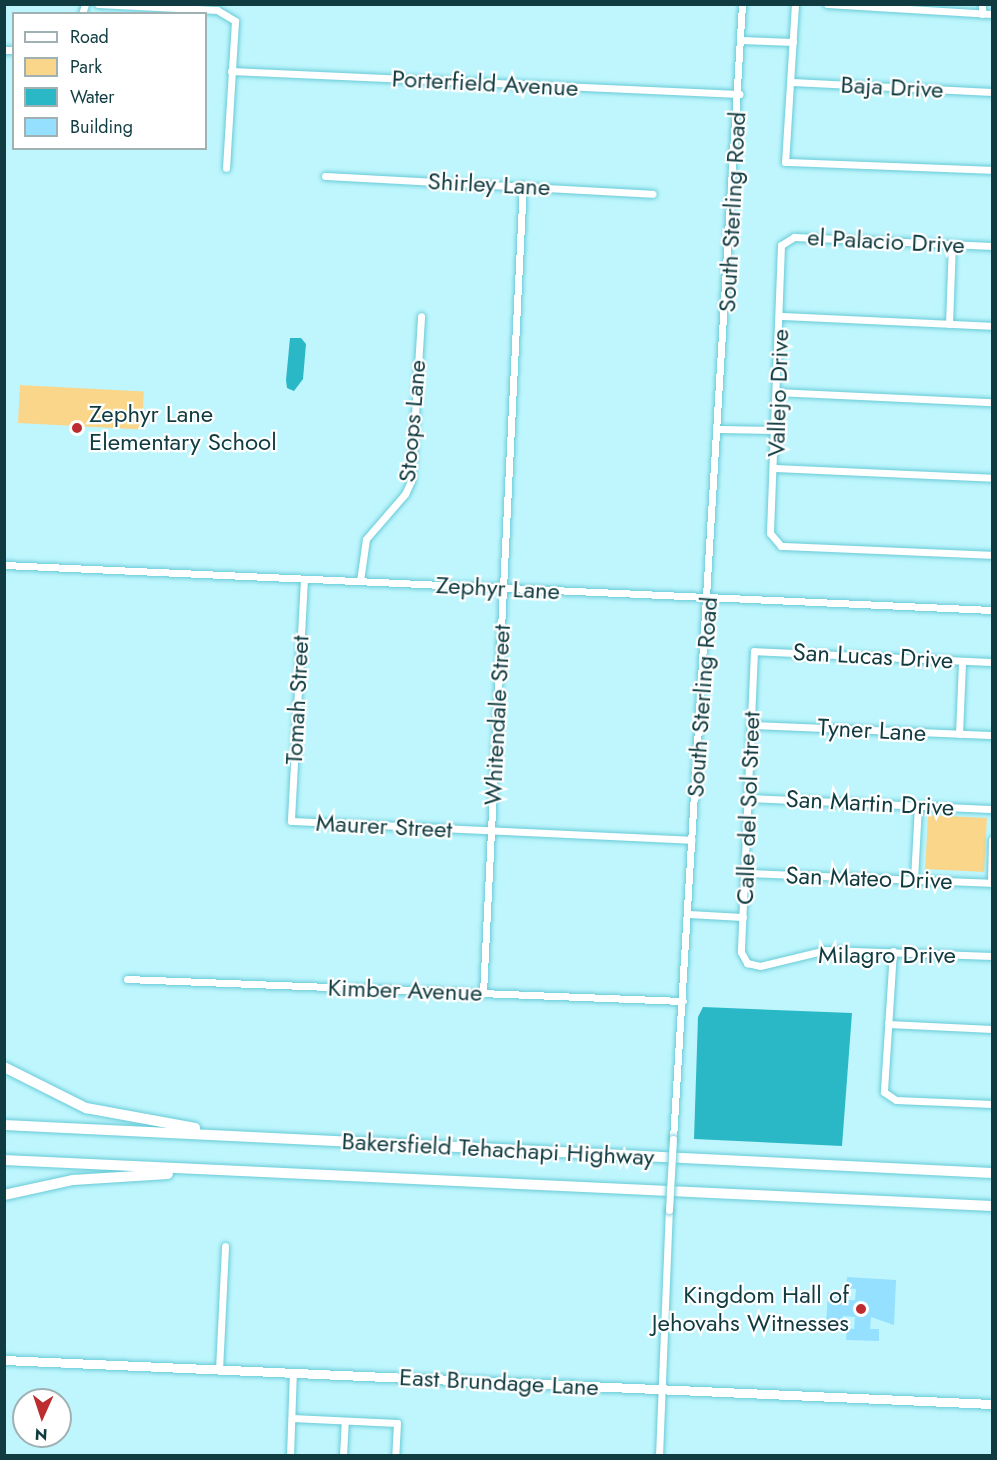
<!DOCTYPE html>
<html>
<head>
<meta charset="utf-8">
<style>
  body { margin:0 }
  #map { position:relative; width:997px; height:1460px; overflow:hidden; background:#bff6fd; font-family:Jost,sans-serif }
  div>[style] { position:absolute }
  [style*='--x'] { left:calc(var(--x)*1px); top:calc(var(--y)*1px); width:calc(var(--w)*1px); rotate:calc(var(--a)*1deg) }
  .green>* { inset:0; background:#fad68a; transform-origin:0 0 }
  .water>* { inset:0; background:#2bb8c6 }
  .building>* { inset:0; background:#94e0fe }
  .roads { filter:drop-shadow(0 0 2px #68cbd7) drop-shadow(0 0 2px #68cbd7) }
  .minor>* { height:7px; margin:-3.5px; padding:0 3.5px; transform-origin:3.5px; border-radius:3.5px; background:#fff }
  .major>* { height:9px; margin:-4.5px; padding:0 4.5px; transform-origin:4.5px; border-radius:4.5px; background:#fff }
  .highway>* { height:10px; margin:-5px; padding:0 5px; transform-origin:5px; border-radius:5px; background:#fff }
  .bridges { filter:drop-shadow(0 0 2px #68cbd7) drop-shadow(0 0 2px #68cbd7) }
  .minor-bridge>* { height:7px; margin:-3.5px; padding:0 3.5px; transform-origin:3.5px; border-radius:3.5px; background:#fff }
  .dots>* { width:16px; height:16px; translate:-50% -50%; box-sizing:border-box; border:3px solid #fff; border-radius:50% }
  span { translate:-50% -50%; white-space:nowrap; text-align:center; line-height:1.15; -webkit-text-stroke:4.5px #fff; paint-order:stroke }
  .street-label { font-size:24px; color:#103c41 }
  .poi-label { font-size:24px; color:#103c41 }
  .left { translate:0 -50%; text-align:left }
  .right { translate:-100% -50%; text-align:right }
  .frame { position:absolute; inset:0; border:6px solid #103c41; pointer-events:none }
  .legend { position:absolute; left:12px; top:12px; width:195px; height:138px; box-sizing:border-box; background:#fff; border:2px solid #9fb1b3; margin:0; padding:8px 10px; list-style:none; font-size:18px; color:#103c41 }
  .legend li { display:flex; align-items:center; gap:12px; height:30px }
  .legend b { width:30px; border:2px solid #9fb1b3 }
  .north { position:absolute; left:12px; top:1388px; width:60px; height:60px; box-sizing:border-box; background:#fff; border:2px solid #9fb1b3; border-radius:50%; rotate:183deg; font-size:16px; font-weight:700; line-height:24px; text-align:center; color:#103c41 }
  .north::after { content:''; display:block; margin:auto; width:21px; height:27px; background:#bd2d30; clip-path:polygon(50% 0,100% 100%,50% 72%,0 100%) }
</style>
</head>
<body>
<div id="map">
  <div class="green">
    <div style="left:20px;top:385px;width:124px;height:38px;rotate:3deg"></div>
    <div style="left:928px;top:815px;width:59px;height:54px;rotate:3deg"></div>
  </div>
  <div class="water">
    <div style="clip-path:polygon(290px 338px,301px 338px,306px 344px,303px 379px,294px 391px,287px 388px,286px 380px)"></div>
    <div style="clip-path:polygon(703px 1007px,852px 1013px,842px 1146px,694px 1139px,698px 1017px)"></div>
  </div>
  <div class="building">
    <div style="clip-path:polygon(847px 1277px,896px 1280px,894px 1325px,871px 1317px,870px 1329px,879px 1329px,879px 1341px,846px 1340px,847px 1328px,854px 1329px,855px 1317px,843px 1316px,842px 1325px,826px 1325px,828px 1292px,844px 1292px,844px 1300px,855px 1300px,856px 1289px,846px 1288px)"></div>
  </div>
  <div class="roads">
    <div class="minor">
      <div style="--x:98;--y:4;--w:119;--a:2.9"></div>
      <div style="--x:217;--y:10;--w:21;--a:31"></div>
      <div style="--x:235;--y:21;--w:147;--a:93.5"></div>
      <div style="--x:795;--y:4;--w:158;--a:93.6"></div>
      <div style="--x:785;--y:162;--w:207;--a:2.2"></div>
      <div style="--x:827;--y:4;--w:165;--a:3.5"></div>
      <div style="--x:82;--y:14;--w:10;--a:-73"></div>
      <div style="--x:982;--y:14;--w:10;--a:-90"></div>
      <div style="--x:741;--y:40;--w:52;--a:2.2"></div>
      <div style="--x:4;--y:50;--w:10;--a:0"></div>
      <div style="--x:231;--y:71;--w:509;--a:2.59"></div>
      <div style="--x:792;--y:82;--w:200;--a:2.9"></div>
      <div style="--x:325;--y:176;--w:328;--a:3.1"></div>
      <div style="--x:992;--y:246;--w:198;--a:-177.4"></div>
      <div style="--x:794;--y:237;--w:15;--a:148"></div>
      <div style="--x:781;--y:245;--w:288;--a:92.2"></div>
      <div style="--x:770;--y:533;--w:17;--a:50"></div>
      <div style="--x:781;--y:546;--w:211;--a:2.4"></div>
      <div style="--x:781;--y:316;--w:211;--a:2.7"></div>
      <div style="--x:949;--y:324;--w:80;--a:-87.9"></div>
      <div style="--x:776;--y:392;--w:216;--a:2.7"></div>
      <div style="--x:720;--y:429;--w:54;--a:1.1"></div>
      <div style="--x:775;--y:468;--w:217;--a:2.6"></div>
      <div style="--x:4;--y:565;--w:989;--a:2.61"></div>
      <div style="--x:304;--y:579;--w:242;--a:93.1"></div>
      <div style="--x:291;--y:821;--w:401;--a:2.7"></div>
      <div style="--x:360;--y:581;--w:42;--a:-81.9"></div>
      <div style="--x:366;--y:539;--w:60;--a:-49.1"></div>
      <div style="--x:405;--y:494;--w:14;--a:-65"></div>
      <div style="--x:411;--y:481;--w:165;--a:-86.5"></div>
      <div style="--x:992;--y:662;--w:238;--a:-177.4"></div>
      <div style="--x:754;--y:651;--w:301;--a:92.5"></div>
      <div style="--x:741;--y:952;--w:13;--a:61"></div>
      <div style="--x:747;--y:963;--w:13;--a:13"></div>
      <div style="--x:760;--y:966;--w:68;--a:-13.6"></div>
      <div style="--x:826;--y:950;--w:166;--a:2.1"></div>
      <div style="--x:751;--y:725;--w:241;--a:2.4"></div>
      <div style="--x:959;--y:734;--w:73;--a:-87.6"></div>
      <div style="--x:747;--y:798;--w:245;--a:2.6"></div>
      <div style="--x:745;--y:873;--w:247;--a:2.3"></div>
      <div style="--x:914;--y:879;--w:73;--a:-86.9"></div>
      <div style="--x:991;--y:883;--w:43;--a:-88.7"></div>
      <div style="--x:688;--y:914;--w:55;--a:3.1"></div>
      <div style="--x:893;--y:951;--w:141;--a:93.7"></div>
      <div style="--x:884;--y:1092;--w:14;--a:34"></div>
      <div style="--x:896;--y:1100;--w:96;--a:2.4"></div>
      <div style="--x:127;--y:979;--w:556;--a:2.27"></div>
      <div style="--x:483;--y:993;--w:809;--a:-87.17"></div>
      <div style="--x:888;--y:1024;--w:104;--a:2.8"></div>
      <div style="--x:673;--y:1139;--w:1137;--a:-86.52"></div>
      <div style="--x:219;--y:1370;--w:124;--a:-87.2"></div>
      <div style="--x:292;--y:1418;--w:105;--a:2.7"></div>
      <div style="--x:397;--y:1423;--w:33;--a:93"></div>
      <div style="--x:290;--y:1456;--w:84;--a:-88"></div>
      <div style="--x:343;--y:1456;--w:35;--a:-87"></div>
      <div style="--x:659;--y:1456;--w:246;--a:-87.7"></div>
    </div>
    <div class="major">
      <div style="--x:4;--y:1360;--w:989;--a:2.55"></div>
    </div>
    <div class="highway">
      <div style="--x:4;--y:1067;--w:92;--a:26.6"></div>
      <div style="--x:86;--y:1108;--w:111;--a:10.4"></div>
      <div style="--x:4;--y:1125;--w:989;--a:2.78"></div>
      <div style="--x:4;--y:1160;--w:989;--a:2.67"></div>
      <div style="--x:4;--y:1195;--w:71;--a:-12.3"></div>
      <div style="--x:73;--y:1180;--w:95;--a:-3.6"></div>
    </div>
  </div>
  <div class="bridges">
    <div class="minor-bridge">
      <div style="--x:669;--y:1210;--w:71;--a:-86.8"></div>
    </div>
  </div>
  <div class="dots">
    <div style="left:77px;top:428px;background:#bd2d30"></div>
    <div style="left:861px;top:1309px;background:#bd2d30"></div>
  </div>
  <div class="street-label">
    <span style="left:485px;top:83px;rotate:3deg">Porterfield Avenue</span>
    <span style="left:892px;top:87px;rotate:3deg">Baja Drive</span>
    <span style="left:489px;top:184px;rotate:3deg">Shirley Lane</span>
    <span style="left:732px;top:212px;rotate:-87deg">South Sterling Road</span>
    <span style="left:886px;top:241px;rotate:3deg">el Palacio Drive</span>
    <span style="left:778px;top:393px;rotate:-88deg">Vallejo Drive</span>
    <span style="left:412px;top:421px;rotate:-85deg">Stoops Lane</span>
    <span style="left:498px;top:588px;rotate:3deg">Zephyr Lane</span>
    <span style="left:873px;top:656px;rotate:3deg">San Lucas Drive</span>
    <span style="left:702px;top:697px;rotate:-86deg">South Sterling Road</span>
    <span style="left:297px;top:700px;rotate:-87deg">Tomah Street</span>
    <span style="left:497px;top:715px;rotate:-87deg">Whitendale Street</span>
    <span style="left:872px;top:730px;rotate:3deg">Tyner Lane</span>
    <span style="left:870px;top:803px;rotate:3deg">San Martin Drive</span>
    <span style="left:748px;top:808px;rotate:-88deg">Calle del Sol Street</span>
    <span style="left:384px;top:826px;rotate:3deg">Maurer Street</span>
    <span style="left:869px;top:878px;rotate:2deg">San Mateo Drive</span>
    <span style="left:887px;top:955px">Milagro Drive</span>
    <span style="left:405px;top:990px;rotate:2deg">Kimber Avenue</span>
    <span style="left:498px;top:1149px;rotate:3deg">Bakersfield Tehachapi Highway</span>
    <span style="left:499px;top:1382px;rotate:3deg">East Brundage Lane</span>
  </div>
  <div class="poi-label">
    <span class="left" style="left:89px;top:428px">Zephyr Lane<br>Elementary School</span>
    <span class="right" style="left:849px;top:1309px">Kingdom Hall of<br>Jehovahs Witnesses</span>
  </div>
  <div class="frame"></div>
  <ul class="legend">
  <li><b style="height:8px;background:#fff"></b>Road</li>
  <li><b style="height:16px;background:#fad68a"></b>Park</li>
  <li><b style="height:16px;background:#2bb8c6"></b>Water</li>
  <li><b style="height:16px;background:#94e0fe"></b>Building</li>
  </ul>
  <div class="north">N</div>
</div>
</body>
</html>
